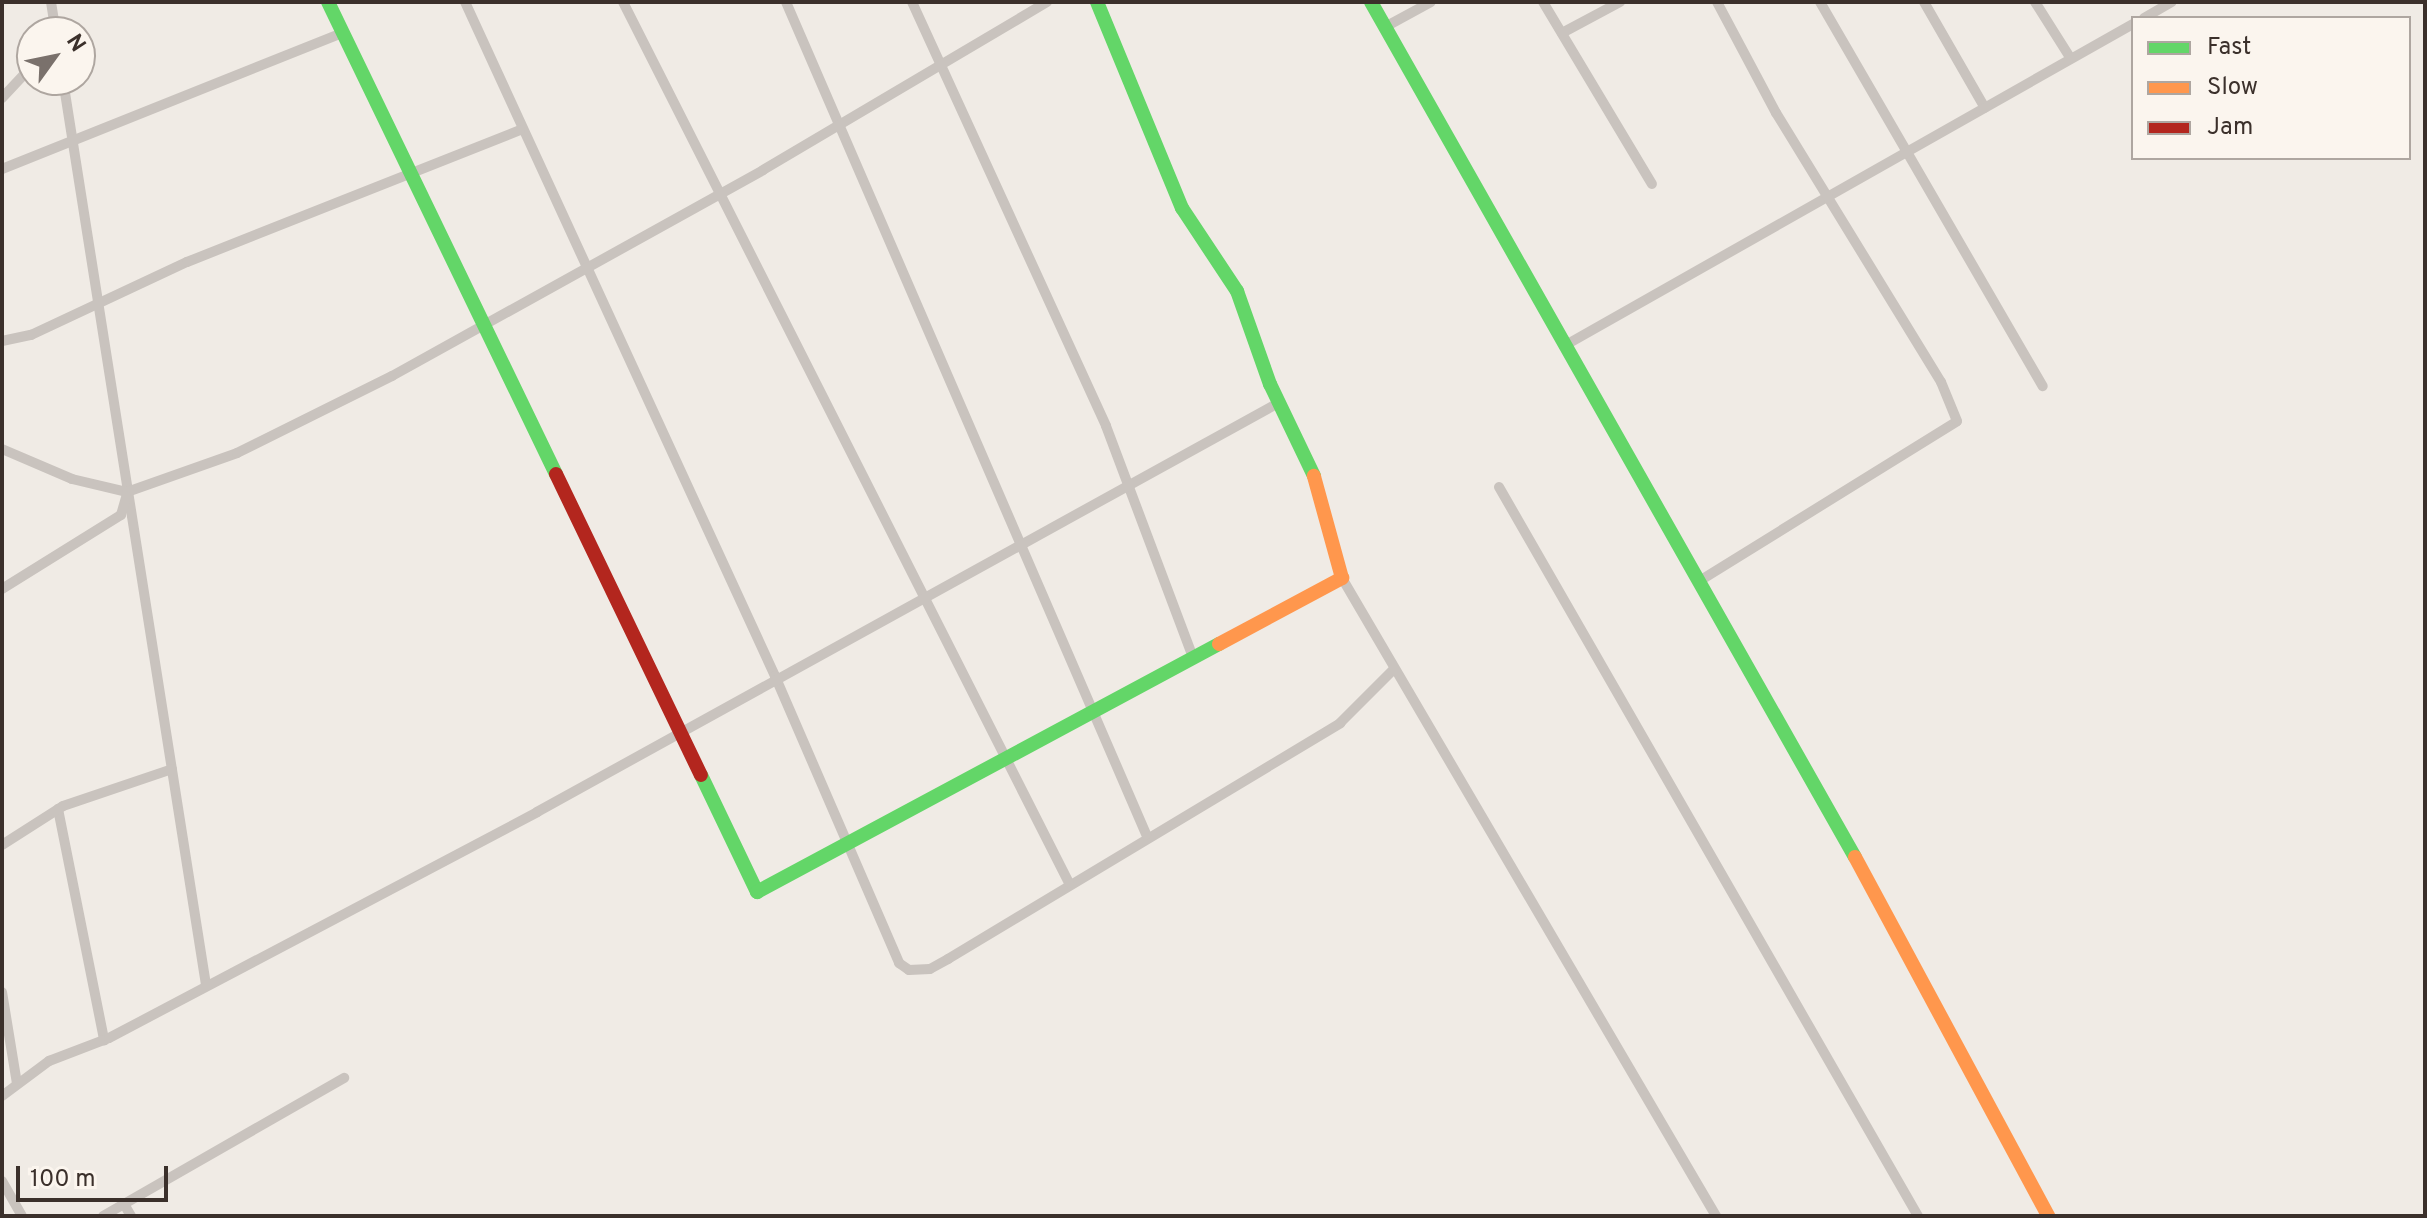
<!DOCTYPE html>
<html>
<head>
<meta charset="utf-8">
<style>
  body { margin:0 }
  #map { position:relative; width:2427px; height:1218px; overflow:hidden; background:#f0ebe5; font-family:Overpass,sans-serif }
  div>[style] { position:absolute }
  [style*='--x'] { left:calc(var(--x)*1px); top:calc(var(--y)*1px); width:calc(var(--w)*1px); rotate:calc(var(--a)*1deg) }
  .street>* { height:10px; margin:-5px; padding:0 5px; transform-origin:5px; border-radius:5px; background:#c9c3be }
  .fast>* { height:14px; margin:-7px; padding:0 7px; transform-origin:7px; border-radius:7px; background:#63d668 }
  .slow>* { height:14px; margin:-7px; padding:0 7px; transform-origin:7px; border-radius:7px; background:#ff974d }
  .jam>* { height:14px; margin:-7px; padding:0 7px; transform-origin:7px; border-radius:7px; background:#b3261e }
  span { translate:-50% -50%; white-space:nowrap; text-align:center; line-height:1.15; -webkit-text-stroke:6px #fbf5ee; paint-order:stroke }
  .frame { position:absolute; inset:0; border:4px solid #3b302b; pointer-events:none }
  .legend { position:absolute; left:2131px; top:16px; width:280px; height:144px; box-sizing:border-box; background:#fbf5ee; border:2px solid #aea6a0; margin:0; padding:10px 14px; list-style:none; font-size:24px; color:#3b302b }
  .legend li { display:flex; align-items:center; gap:16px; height:40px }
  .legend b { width:40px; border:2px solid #aea6a0 }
  .north { position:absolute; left:16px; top:16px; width:80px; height:80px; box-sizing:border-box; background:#fbf5ee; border:2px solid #aea6a0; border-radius:50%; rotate:57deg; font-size:22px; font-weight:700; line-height:32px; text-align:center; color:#3b302b }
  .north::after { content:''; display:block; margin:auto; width:28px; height:36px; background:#7a716c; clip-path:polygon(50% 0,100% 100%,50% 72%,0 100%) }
  .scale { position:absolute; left:16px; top:1166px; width:152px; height:36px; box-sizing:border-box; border:4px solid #3b302b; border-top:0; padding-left:10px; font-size:24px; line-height:28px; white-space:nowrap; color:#3b302b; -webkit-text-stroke:6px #fbf5ee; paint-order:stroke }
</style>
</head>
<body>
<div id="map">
  <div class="street">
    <div style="--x:51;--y:2;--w:30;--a:81"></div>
    <div style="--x:465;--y:2;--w:742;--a:65.3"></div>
    <div style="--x:775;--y:676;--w:313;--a:66.6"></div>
    <div style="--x:899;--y:963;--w:12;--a:35"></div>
    <div style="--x:909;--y:970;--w:21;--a:-3"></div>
    <div style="--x:930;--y:969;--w:21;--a:-29"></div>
    <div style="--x:948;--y:959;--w:458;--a:-31"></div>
    <div style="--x:1340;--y:723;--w:76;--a:-45"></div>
    <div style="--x:623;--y:2;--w:987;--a:63.15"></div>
    <div style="--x:786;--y:2;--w:907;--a:66.6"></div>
    <div style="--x:912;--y:2;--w:466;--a:65.4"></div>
    <div style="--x:1106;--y:426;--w:245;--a:69.4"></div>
    <div style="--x:1543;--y:2;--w:212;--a:59.1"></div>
    <div style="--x:1820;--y:2;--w:444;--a:59.9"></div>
    <div style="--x:1924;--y:2;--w:122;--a:60.1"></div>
    <div style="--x:2035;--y:2;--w:67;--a:57.7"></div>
    <div style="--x:2144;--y:18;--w:32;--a:-30"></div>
    <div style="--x:1385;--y:27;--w:52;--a:-28.5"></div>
    <div style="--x:1562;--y:33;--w:66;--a:-28.1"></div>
    <div style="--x:63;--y:80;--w:916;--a:81.02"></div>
    <div style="--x:2;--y:98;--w:44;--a:-46.8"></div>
    <div style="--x:2;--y:169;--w:366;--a:-21.8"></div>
    <div style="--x:2;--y:341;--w:30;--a:-12"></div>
    <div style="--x:31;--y:335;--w:172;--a:-25.1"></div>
    <div style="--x:187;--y:262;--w:358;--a:-21.6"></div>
    <div style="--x:1564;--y:346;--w:654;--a:-29.51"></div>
    <div style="--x:2;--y:449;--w:76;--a:23.2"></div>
    <div style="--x:72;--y:479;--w:57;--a:13.3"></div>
    <div style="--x:127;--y:492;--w:117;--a:-19.5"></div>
    <div style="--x:237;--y:453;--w:173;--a:-26.4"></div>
    <div style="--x:392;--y:376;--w:424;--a:-29"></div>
    <div style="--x:763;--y:170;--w:330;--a:-30.6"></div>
    <div style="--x:1499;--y:487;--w:841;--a:60.11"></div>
    <div style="--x:1342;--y:578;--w:740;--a:59.62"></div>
    <div style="--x:1701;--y:580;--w:301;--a:-31.8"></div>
    <div style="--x:1957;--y:421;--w:42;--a:-112.3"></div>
    <div style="--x:1941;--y:382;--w:316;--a:-121.5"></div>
    <div style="--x:1776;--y:113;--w:126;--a:-118"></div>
    <div style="--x:2;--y:589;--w:140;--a:-31.9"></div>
    <div style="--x:121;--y:515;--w:19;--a:-74"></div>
    <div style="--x:58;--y:809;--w:236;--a:78.7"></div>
    <div style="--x:2;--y:845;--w:72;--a:-32.6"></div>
    <div style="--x:63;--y:806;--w:115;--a:-18.7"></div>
    <div style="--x:2;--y:992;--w:93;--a:80.7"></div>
    <div style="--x:2;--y:1096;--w:59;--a:-36.7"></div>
    <div style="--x:49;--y:1061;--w:64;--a:-21"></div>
    <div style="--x:109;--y:1038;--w:484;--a:-27.8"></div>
    <div style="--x:537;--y:812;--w:849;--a:-28.89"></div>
    <div style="--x:2;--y:1181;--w:40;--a:60.3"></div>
    <div style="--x:124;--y:1204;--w:14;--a:60"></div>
    <div style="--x:103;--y:1216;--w:278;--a:-29.8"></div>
  </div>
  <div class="fast">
    <div style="--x:328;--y:2;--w:524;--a:64.22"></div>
    <div style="--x:1097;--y:2;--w:223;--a:67.6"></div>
    <div style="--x:1182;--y:208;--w:100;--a:56.5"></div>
    <div style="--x:1237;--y:291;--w:99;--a:70.5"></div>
    <div style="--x:1270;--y:384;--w:102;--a:64.4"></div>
    <div style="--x:1371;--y:2;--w:982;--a:60.49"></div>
    <div style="--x:701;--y:775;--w:130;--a:64.4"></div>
    <div style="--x:757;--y:892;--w:524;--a:-28.23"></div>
  </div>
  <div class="slow">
    <div style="--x:1219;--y:644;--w:140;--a:-28.2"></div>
    <div style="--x:1342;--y:578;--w:106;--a:-105.4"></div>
    <div style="--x:1855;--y:857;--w:408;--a:61.7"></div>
  </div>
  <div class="jam">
    <div style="--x:556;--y:474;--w:334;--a:64.3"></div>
  </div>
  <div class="frame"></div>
  <ul class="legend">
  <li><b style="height:10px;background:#63d668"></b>Fast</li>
  <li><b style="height:10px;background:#ff974d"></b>Slow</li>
  <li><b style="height:10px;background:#b3261e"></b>Jam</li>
  </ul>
  <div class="north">N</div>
  <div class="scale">100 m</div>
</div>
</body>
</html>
